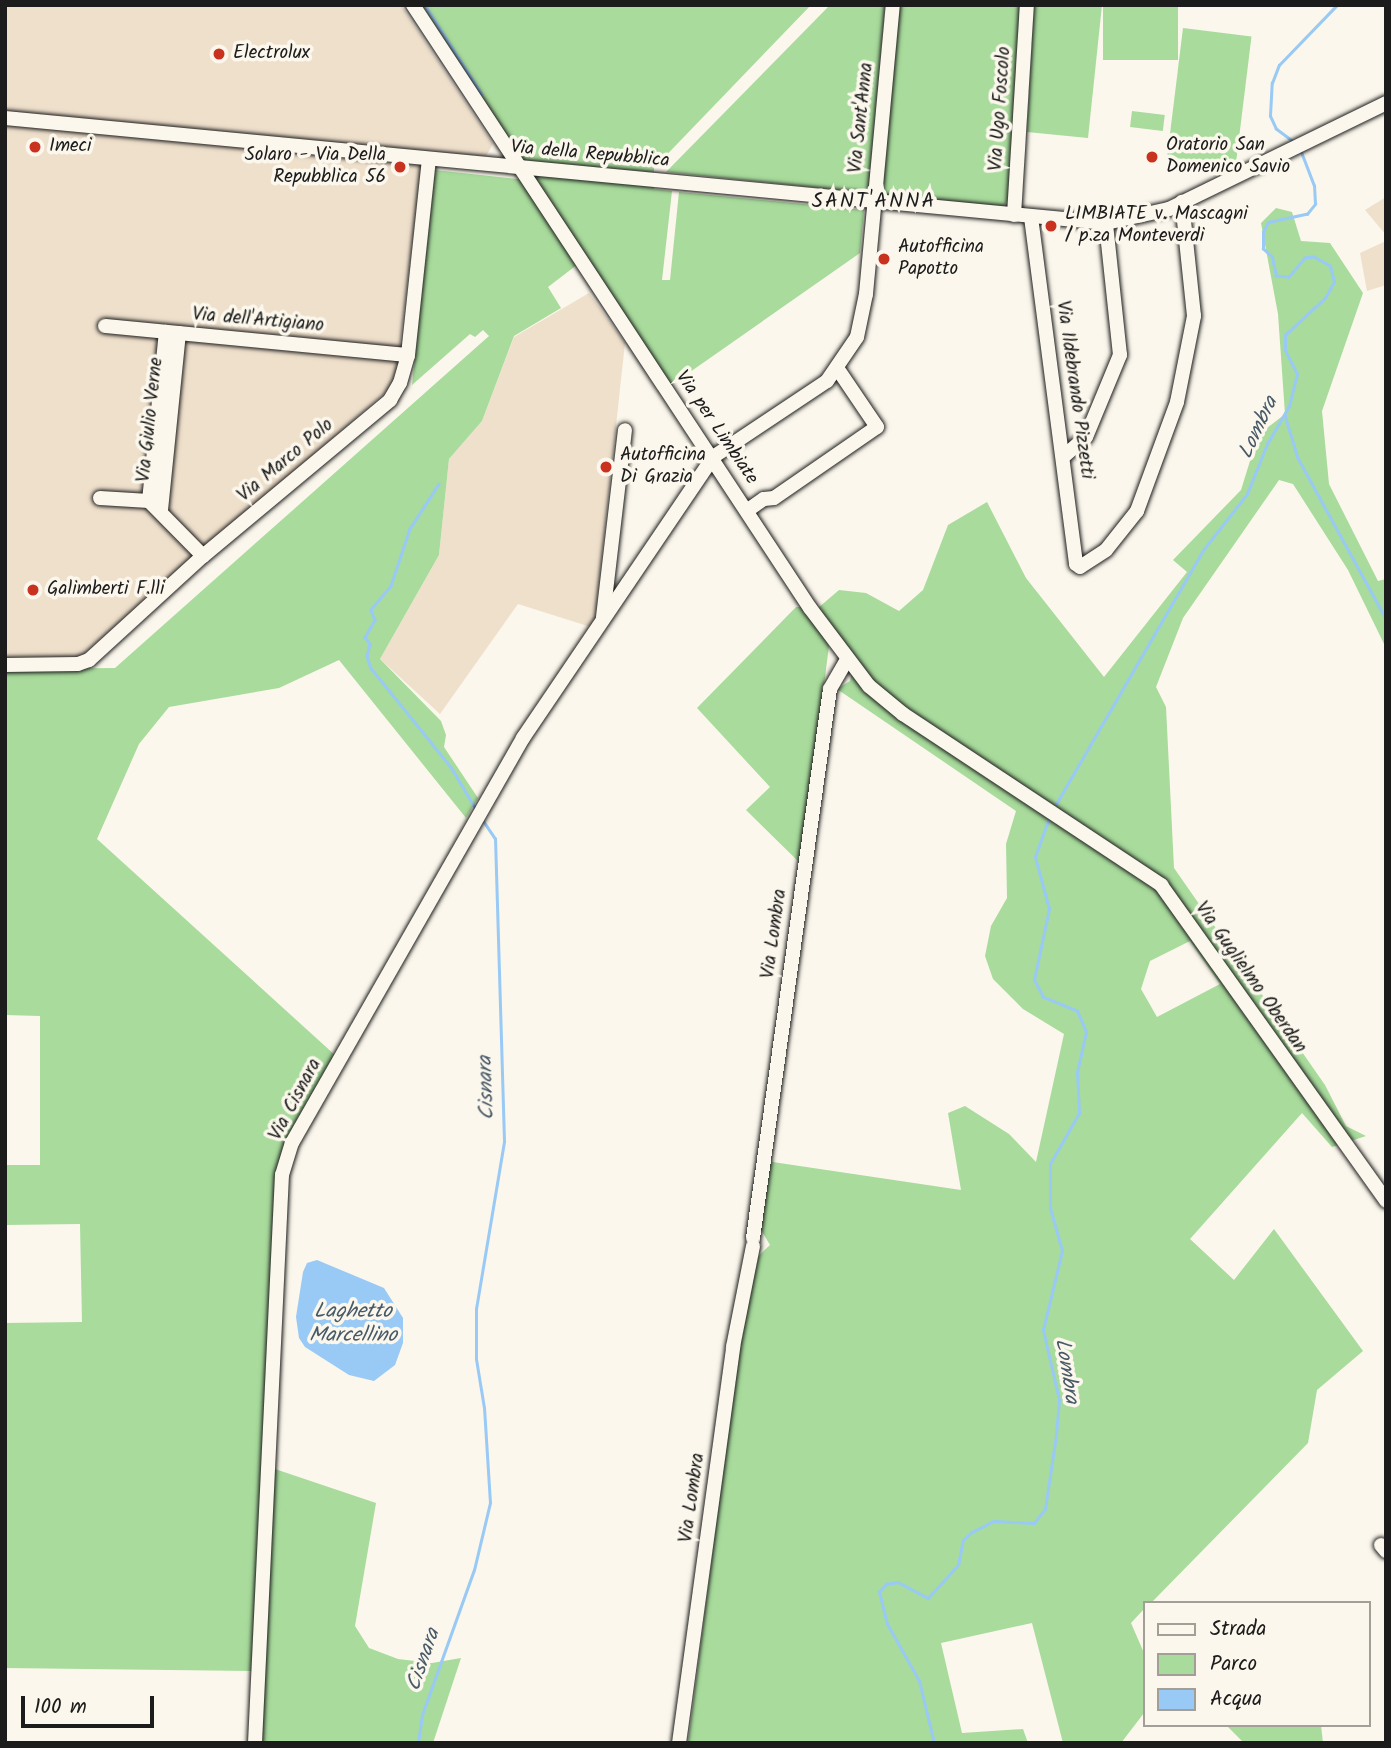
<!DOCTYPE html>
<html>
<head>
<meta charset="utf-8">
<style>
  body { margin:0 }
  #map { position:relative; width:1391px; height:1748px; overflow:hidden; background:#fbf7ec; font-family:Kalam,sans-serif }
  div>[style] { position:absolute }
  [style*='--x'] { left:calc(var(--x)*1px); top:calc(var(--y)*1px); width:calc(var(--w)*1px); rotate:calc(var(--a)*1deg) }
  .built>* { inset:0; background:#efe0cc }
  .green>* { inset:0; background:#a8db9c; transform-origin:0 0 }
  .water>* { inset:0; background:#99c9f5 }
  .stream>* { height:2.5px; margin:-1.25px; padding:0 1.25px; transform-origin:1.25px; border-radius:1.25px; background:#99c9f5 }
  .roads { filter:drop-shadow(0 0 2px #1c1c1c) drop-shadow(0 0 2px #1c1c1c) }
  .minor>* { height:14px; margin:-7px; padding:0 7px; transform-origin:7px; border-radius:7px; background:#fbf7ec }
  .dots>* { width:19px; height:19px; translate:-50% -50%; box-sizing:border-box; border:4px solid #fbf7ec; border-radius:50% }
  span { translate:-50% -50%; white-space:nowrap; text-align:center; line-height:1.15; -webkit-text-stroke:7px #fbf7ec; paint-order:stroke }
  .poi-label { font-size:19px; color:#1c1c1c }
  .left { translate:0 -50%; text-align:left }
  .right { translate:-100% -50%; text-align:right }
  .street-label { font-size:19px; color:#1c1c1c }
  .neighbourhood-label { font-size:21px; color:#1c1c1c; letter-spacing:2px }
  .water-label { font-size:21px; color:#485968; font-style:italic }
  .frame { position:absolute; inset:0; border:7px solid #1c1c1c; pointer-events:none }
  .legend { position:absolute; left:1143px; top:1601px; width:228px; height:126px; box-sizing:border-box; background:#fbf7ec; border:2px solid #a29f99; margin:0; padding:9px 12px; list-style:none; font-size:21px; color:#1c1c1c }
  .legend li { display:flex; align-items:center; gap:14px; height:35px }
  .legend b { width:35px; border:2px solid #a29f99 }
  .scale { position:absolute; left:21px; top:1696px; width:133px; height:32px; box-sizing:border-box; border:4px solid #1c1c1c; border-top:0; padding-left:9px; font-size:21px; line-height:24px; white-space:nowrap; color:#1c1c1c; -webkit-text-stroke:5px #fbf7ec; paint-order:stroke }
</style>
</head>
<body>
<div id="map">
  <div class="built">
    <div style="clip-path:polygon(5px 5px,401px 5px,493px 144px,486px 156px,422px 163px,395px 384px,80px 657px,5px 658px)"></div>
    <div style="clip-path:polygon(1386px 197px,1386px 235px,1365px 210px)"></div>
    <div style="clip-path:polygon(1386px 241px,1386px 285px,1367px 291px,1360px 253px)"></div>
    <div style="clip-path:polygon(589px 293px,625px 343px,594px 628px,518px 604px,440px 714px,380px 659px,439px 555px,449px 459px,482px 421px,514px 337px)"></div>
  </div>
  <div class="green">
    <div style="clip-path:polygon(422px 5px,811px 5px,654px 168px,654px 189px,672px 191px,662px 280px,670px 280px,679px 192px,864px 210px,860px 253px,670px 386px,582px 261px,548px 287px,561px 308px,514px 336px,482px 421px,449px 459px,439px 555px,380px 659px,441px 721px,446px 735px,444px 747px,478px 798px,466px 818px,339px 660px,279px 688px,169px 707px,139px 744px,97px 839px,336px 1056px,286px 1143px,252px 1671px,5px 1668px,5px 1323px,82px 1322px,80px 1224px,5px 1225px,5px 1165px,40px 1165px,40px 1016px,5px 1015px,5px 669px,115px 668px,489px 336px,483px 330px,475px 337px,470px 334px,412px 385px,435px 170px,518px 179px,521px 160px)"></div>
    <div style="clip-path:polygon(830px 5px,885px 5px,869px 193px,666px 172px)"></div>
    <div style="clip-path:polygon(897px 5px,1022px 5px,1008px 200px,1002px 208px,883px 196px,880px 190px)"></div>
    <div style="clip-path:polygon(1034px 5px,1102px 5px,1088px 138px,1027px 132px)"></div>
    <div style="left:1103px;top:5px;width:75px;height:55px"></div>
    <div style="left:1183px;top:28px;width:69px;height:130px;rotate:7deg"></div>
    <div style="left:1132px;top:111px;width:33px;height:16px;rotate:7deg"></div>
    <div style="clip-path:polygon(evenodd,1276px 208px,1292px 212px,1301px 241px,1330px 243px,1363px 293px,1322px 411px,1329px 484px,1378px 581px,1386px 579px,1386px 648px,1348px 570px,1293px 484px,1279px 480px,1183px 618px,1156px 687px,1166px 707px,1174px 868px,1325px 1085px,1346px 1126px,1366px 1136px,1332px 1147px,1302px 1113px,1190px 1239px,1234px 1280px,1274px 1229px,1363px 1351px,1317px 1390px,1308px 1443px,1151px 1603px,1144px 1603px,1144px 1609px,1131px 1623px,1144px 1653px,1144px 1713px,1121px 1743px,1063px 1743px,1032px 1623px,941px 1643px,962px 1733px,1023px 1729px,1028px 1743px,688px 1743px,750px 1264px,770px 1245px,757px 1223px,766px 1161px,961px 1190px,948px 1113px,965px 1106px,1009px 1134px,1036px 1162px,1064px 1034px,1023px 1009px,993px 979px,985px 956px,991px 926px,1007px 898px,1006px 844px,1016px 811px,837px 689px,850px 681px,854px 663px,818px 608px,839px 590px,866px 593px,899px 611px,923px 590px,948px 525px,987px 502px,1026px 578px,1104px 677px,1187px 572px,1173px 560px,1241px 490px,1258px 435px,1285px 414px,1278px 314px,1261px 223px,1276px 208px,1190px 941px,1220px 984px,1157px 1017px,1141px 989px,1150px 961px,1190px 941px)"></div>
    <div style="clip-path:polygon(796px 607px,805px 607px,829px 646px,801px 864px,746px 810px,770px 787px,697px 708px)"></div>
    <div style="clip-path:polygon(272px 1468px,376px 1503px,355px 1626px,369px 1648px,398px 1659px,432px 1663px,461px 1658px,433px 1743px,261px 1743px)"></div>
    <div style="clip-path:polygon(1226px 1725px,1321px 1725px,1323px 1743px,1244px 1743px)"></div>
  </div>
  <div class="water">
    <div style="clip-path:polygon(317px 1260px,384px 1288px,403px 1318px,403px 1343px,395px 1365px,374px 1381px,349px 1375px,305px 1347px,299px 1338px,296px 1317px,303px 1272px,307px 1263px)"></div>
  </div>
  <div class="stream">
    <div style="--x:425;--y:5;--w:106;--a:57.4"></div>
    <div style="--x:1292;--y:141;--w:20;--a:-143"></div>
    <div style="--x:1276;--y:129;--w:14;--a:-115"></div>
    <div style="--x:1270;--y:116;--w:33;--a:-87"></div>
    <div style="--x:1272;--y:83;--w:19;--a:-69"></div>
    <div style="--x:1279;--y:65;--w:83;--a:-46"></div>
    <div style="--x:1285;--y:415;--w:45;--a:73.2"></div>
    <div style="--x:1298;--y:458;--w:183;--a:61.3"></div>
    <div style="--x:439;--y:484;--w:54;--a:122.8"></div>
    <div style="--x:410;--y:529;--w:60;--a:108.4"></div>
    <div style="--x:391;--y:586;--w:31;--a:130"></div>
    <div style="--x:371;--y:610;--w:11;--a:68"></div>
    <div style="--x:375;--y:620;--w:20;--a:120"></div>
    <div style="--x:365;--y:637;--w:9;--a:54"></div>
    <div style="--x:370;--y:644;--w:12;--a:104"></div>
    <div style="--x:367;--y:656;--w:13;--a:72"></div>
    <div style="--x:371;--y:668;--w:127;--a:51.1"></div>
    <div style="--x:451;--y:767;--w:49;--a:59.2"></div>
    <div style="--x:1056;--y:804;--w:295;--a:-59.9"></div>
    <div style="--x:1204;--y:549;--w:70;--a:-52"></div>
    <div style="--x:1247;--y:494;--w:54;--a:-68.2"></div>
    <div style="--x:1267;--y:444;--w:44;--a:-59.9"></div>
    <div style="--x:1289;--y:406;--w:33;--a:-76"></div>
    <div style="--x:1297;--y:374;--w:27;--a:-117"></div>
    <div style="--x:1285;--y:350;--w:15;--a:-90"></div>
    <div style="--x:1285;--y:335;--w:54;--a:-42.8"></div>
    <div style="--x:1325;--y:298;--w:18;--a:-61"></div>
    <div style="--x:1334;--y:282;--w:16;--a:-104"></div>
    <div style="--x:1330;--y:266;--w:18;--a:-151"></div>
    <div style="--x:1314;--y:257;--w:9;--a:174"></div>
    <div style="--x:1305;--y:258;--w:25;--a:130"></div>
    <div style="--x:1289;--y:277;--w:13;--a:-176"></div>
    <div style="--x:1276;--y:276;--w:19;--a:-102"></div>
    <div style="--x:1272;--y:257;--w:12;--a:-138"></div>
    <div style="--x:1263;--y:249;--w:17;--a:-90"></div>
    <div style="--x:1263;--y:232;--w:11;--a:-63"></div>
    <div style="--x:1268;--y:222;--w:40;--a:-12"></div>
    <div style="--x:1307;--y:214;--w:13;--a:-51"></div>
    <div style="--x:1315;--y:204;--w:18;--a:-93"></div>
    <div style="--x:1314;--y:186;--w:36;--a:-111"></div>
    <div style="--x:418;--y:1743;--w:28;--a:-82"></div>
    <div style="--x:422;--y:1715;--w:154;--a:-70.3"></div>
    <div style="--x:474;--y:1570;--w:69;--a:-76.6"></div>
    <div style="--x:490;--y:1503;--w:95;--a:-93.6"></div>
    <div style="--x:484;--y:1408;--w:50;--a:-99.3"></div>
    <div style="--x:476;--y:1359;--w:50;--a:-90"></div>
    <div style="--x:476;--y:1309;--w:170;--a:-80.5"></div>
    <div style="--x:504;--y:1141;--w:302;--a:-91.7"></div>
    <div style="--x:495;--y:839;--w:22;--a:-124"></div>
    <div style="--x:934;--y:1743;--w:64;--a:-103.6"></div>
    <div style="--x:919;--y:1681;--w:65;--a:-119.3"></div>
    <div style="--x:887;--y:1624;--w:33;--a:-104"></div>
    <div style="--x:879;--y:1592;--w:11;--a:-49"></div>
    <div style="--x:886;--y:1584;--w:12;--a:-9"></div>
    <div style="--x:898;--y:1582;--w:34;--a:28"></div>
    <div style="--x:928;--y:1598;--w:45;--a:-47.7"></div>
    <div style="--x:958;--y:1565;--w:25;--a:-79"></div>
    <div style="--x:963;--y:1540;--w:12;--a:-42"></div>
    <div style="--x:972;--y:1532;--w:25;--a:-27"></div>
    <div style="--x:994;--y:1521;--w:40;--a:2.9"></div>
    <div style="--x:1034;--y:1523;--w:18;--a:-52"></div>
    <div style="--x:1045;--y:1509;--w:75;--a:-81.5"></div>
    <div style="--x:1056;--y:1435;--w:35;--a:-85"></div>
    <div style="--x:1059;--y:1400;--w:72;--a:-102.9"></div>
    <div style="--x:1043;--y:1330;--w:81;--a:-76.5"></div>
    <div style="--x:1062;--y:1251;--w:45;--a:-105.6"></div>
    <div style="--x:1050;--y:1208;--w:44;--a:-90"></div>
    <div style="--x:1050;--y:1164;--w:59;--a:-60.4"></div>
    <div style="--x:1079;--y:1113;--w:41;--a:-92.8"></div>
    <div style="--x:1077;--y:1072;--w:41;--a:-77.3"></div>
    <div style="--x:1086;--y:1032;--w:23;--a:-113"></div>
    <div style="--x:1077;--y:1011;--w:37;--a:-158"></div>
    <div style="--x:1043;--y:997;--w:19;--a:-118"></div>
    <div style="--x:1034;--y:980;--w:73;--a:-78.1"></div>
    <div style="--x:1049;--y:909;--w:54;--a:-105.1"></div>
    <div style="--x:1035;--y:857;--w:41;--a:-70.3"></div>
  </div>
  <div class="roads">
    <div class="minor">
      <div style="--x:413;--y:5;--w:722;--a:56.64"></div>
      <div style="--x:810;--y:608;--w:98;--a:52.9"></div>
      <div style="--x:869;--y:686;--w:44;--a:39.5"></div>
      <div style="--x:903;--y:714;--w:310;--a:33.5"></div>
      <div style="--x:1161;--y:885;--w:388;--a:54.5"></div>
      <div style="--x:5;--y:118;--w:1106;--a:5.45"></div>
      <div style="--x:1106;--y:223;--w:65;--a:-12.5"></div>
      <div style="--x:1169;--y:209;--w:242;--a:-26"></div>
      <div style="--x:1014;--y:215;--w:210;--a:-86.5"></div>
      <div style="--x:1031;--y:217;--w:350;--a:82.6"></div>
      <div style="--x:1076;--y:564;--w:5;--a:37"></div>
      <div style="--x:1080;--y:567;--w:31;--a:-33"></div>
      <div style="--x:1106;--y:550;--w:50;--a:-51.5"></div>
      <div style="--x:1137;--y:511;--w:116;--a:-69.8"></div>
      <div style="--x:1177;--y:402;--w:88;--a:-78.8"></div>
      <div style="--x:1194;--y:316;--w:115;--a:-96"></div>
      <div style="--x:105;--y:326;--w:304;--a:5.5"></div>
      <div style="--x:1063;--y:457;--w:30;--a:-41"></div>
      <div style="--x:1086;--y:437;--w:89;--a:-67.5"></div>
      <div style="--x:1120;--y:355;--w:133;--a:-96.1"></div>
      <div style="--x:100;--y:498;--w:49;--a:3.5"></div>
      <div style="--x:149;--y:501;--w:77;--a:45.5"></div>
      <div style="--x:149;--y:501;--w:170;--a:-84.3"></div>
      <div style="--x:161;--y:510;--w:178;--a:-84.2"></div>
      <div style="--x:748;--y:510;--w:19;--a:-35"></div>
      <div style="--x:764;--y:499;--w:10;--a:-6"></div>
      <div style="--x:774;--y:498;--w:125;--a:-34.6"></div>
      <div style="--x:877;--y:427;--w:71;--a:-124.1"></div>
      <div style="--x:603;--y:617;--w:188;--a:-83.3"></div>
      <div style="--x:5;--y:665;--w:73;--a:-0.8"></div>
      <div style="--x:78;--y:664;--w:12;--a:-20"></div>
      <div style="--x:89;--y:660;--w:154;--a:-42.4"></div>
      <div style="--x:203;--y:556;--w:244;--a:-39.8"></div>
      <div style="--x:390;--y:400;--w:20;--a:-60"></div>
      <div style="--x:400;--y:383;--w:29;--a:-74"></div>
      <div style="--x:408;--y:355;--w:196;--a:-83.9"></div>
      <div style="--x:753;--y:1238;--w:554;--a:-82.02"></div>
      <div style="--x:830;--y:689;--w:34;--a:-60"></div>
      <div style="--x:1381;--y:1545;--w:8;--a:50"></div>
      <div style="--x:255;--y:1743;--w:569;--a:-87.28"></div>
      <div style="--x:282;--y:1175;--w:34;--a:-73"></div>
      <div style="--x:292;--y:1143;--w:466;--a:-60.3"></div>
      <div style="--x:523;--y:738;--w:339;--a:-55.9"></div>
      <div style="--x:713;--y:457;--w:137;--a:-33.7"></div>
      <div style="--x:827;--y:381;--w:53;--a:-55.7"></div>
      <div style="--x:857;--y:337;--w:44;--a:-78.2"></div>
      <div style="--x:866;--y:294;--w:290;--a:-84.7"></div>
      <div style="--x:679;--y:1743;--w:400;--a:-82.2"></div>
      <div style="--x:733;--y:1347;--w:103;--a:-78.8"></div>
    </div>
  </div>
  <div class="dots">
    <div style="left:219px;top:54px;background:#c8321e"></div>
    <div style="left:35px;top:147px;background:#c8321e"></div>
    <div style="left:1152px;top:157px;background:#c8321e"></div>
    <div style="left:400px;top:167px;background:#c8321e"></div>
    <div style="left:1051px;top:226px;background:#c8321e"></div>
    <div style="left:884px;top:259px;background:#c8321e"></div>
    <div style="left:606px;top:467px;background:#c8321e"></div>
    <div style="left:33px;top:590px;background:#c8321e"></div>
  </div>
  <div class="poi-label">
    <span class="left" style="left:233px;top:54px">Electrolux</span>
    <span class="left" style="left:1166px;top:157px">Oratorio San<br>Domenico Savio</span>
    <span class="left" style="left:49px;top:147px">Imeci</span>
    <span class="right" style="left:386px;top:167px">Solaro - Via Della<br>Repubblica 56</span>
    <span class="left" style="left:1065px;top:226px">LIMBIATE v. Mascagni<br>/ p.za Monteverdi</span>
    <span class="left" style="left:898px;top:259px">Autofficina<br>Papotto</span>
    <span class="left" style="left:620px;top:467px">Autofficina<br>Di Grazia</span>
    <span class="left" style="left:47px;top:590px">Galimberti F.lli</span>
  </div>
  <div class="street-label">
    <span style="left:1001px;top:109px;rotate:-86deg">Via Ugo Foscolo</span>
    <span style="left:862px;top:118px;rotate:-84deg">Via Sant'Anna</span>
    <span style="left:590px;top:155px;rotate:5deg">Via della Repubblica</span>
    <span style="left:258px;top:321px;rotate:5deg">Via dell'Artigiano</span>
    <span style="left:1074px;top:390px;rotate:82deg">Via Ildebrando Pizzetti</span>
    <span style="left:151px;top:420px;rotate:-84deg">Via Giulio Verne</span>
    <span style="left:716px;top:428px;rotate:56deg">Via per Limbiate</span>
    <span style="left:286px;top:461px;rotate:-40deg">Via Marco Polo</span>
    <span style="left:775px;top:934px;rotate:-82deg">Via Lombra</span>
    <span style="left:1250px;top:978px;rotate:55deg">Via Guglielmo Oberdan</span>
    <span style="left:296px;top:1100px;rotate:-62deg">Via Cisnara</span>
    <span style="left:693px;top:1498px;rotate:-82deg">Via Lombra</span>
  </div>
  <div class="neighbourhood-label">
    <span style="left:874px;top:202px">SANT'ANNA</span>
  </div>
  <div class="water-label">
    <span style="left:1259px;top:428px;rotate:-65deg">Lombra</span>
    <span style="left:487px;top:1088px;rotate:-92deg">Cisnara</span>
    <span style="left:353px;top:1324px">Laghetto<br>Marcellino</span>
    <span style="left:1066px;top:1371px;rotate:81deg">Lombra</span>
    <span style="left:424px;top:1660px;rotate:-71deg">Cisnara</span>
  </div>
  <div class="frame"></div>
  <ul class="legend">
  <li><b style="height:9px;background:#fbf7ec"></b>Strada</li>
  <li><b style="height:19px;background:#a8db9c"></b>Parco</li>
  <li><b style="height:19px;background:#99c9f5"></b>Acqua</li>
  </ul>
  <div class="scale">100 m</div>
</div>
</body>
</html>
